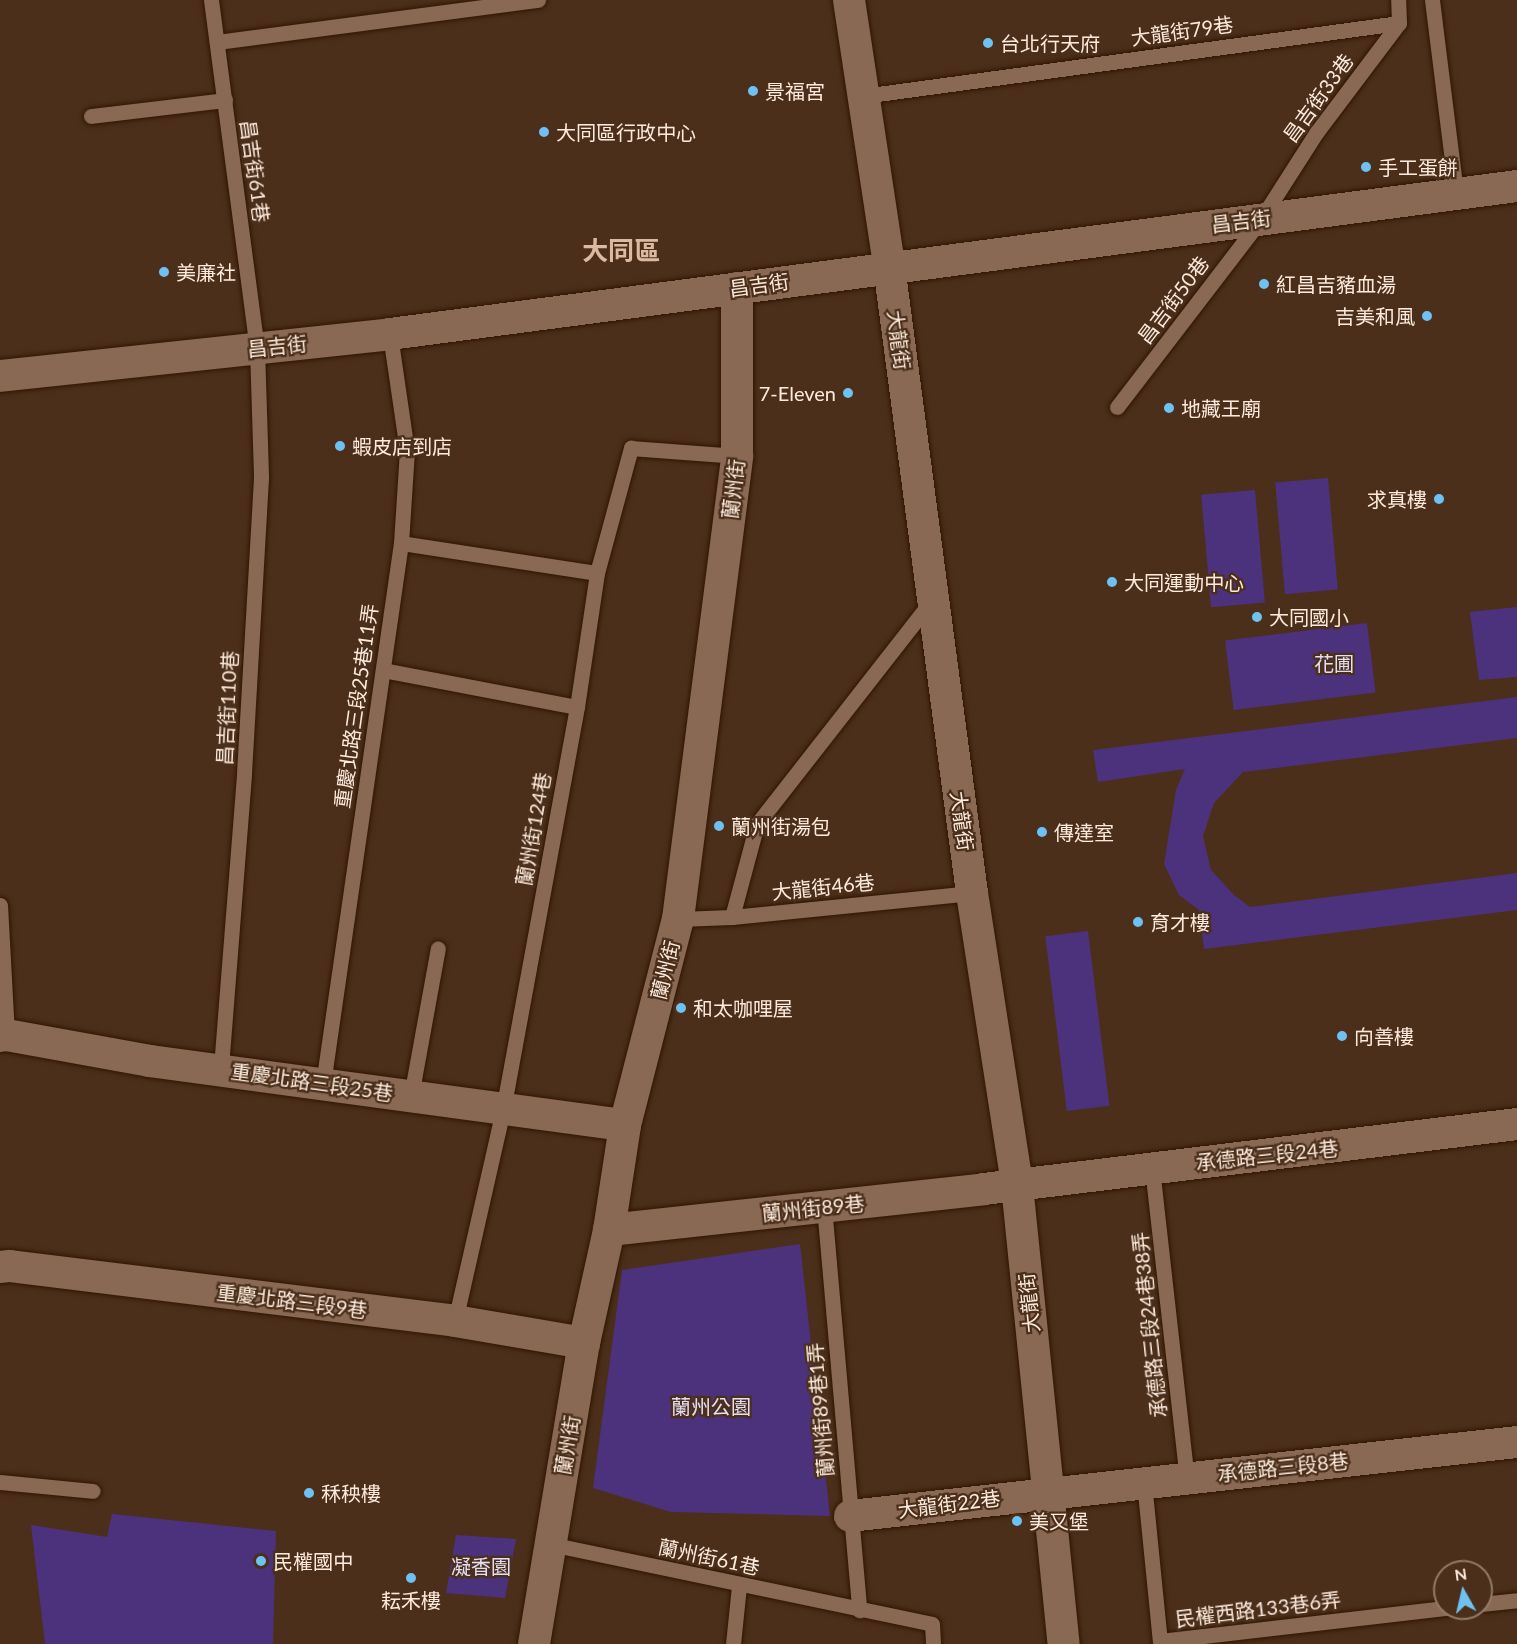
<!DOCTYPE html>
<html>
<head>
<meta charset="utf-8">
<style>
  body { margin:0 }
  #map { position:relative; width:1517px; height:1644px; overflow:hidden; background:#4b2f1a; font-family:Lato,"Noto Sans TC",sans-serif }
  div>[style] { position:absolute }
  [style*='--x'] { left:calc(var(--x)*1px); top:calc(var(--y)*1px); width:calc(var(--w)*1px); rotate:calc(var(--a)*1deg) }
  .green>* { inset:0; background:#4c327d; transform-origin:0 0 }
  .roads { filter:drop-shadow(0 0 2px #301602) drop-shadow(0 0 2px #301602) }
  .service>* { height:15px; margin:-7.5px; padding:0 7.5px; transform-origin:7.5px; border-radius:7.5px; background:#896953 }
  .minor>* { height:32px; margin:-16px; padding:0 16px; transform-origin:16px; border-radius:16px; background:#896953 }
  .dots>* { width:16px; height:16px; translate:-50% -50%; box-sizing:border-box; border:3px solid #4b2f1a; border-radius:50% }
  span { translate:-50% -50%; white-space:nowrap; text-align:center; line-height:1.15; -webkit-text-stroke:4.5px #4b2f1a; paint-order:stroke }
  .street-label { font-size:20px; color:#fceadd }
  .poi-label { font-size:20px; color:#fceadd }
  .left { translate:0 -50%; text-align:left }
  .right { translate:-100% -50%; text-align:right }
  .park-label { font-size:20px; color:#e3def6 }
  .district-label { font-size:26px; color:#dcb9a1; font-weight:700 }
  .north { position:absolute; left:1433px; top:1560px; width:60px; height:60px; box-sizing:border-box; background:#4b2f1a; border:2px solid #927a68; border-radius:50%; rotate:352deg; font-size:16px; font-weight:700; line-height:24px; text-align:center; color:#fceadd }
  .north::after { content:''; display:block; margin:auto; width:21px; height:27px; background:#6ec2f3; clip-path:polygon(50% 0,100% 100%,50% 72%,0 100%) }
</style>
</head>
<body>
<div id="map">
  <div class="green">
    <div style="left:1328px;top:478px;width:112px;height:53px;rotate:85deg"></div>
    <div style="left:1255px;top:490px;width:113px;height:54px;rotate:85deg"></div>
    <div style="clip-path:polygon(1517px 607px,1517px 677px,1479px 680px,1470px 612px)"></div>
    <div style="left:1367px;top:623px;width:70px;height:143px;rotate:83deg"></div>
    <div style="clip-path:polygon(1517px 697px,1517px 738px,1243px 772px,1214px 803px,1203px 836px,1211px 870px,1234px 895px,1250px 907px,1517px 873px,1517px 910px,1204px 949px,1199px 910px,1179px 895px,1164px 864px,1176px 790px,1185px 769px,1098px 782px,1093px 750px)"></div>
    <div style="left:1088px;top:931px;width:176px;height:43px;rotate:83deg"></div>
    <div style="clip-path:polygon(800px 1244px,830px 1516px,671px 1512px,593px 1488px,622px 1270px)"></div>
    <div style="clip-path:polygon(112px 1514px,276px 1531px,273px 1644px,45px 1644px,31px 1525px,107px 1537px)"></div>
    <div style="clip-path:polygon(456px 1535px,516px 1539px,505px 1598px,446px 1593px)"></div>
  </div>
  <div class="roads">
    <div class="service">
      <div style="--x:211;--y:0;--w:351;--a:82.5"></div>
      <div style="--x:257;--y:348;--w:130;--a:88.2"></div>
      <div style="--x:261;--y:478;--w:297;--a:93.3"></div>
      <div style="--x:244;--y:775;--w:296;--a:94.5"></div>
      <div style="--x:1432;--y:0;--w:195;--a:82.9"></div>
      <div style="--x:217;--y:42;--w:324;--a:-7.5"></div>
      <div style="--x:863;--y:96;--w:541;--a:-7.76"></div>
      <div style="--x:91;--y:116;--w:135;--a:-6.8"></div>
      <div style="--x:1117;--y:407;--w:237;--a:-52.5"></div>
      <div style="--x:1261;--y:219;--w:102;--a:-57.4"></div>
      <div style="--x:1316;--y:133;--w:138;--a:-53"></div>
      <div style="--x:1399;--y:23;--w:23;--a:-92"></div>
      <div style="--x:401;--y:543;--w:198;--a:8.7"></div>
      <div style="--x:383;--y:670;--w:197;--a:10.8"></div>
      <div style="--x:0;--y:905;--w:130;--a:86.9"></div>
      <div style="--x:732;--y:917;--w:96;--a:-75"></div>
      <div style="--x:757;--y:824;--w:284;--a:-52"></div>
      <div style="--x:678;--y:919;--w:54;--a:-2.1"></div>
      <div style="--x:732;--y:917;--w:241;--a:-5.7"></div>
      <div style="--x:323;--y:1084;--w:547;--a:-81.8"></div>
      <div style="--x:401;--y:543;--w:92;--a:-86.3"></div>
      <div style="--x:407;--y:451;--w:118;--a:-98.3"></div>
      <div style="--x:411;--y:1096;--w:150;--a:-79.7"></div>
      <div style="--x:1152;--y:1168;--w:312;--a:83.6"></div>
      <div style="--x:824;--y:1206;--w:406;--a:85"></div>
      <div style="--x:455;--y:1321;--w:216;--a:-77.2"></div>
      <div style="--x:503;--y:1110;--w:410;--a:-79.6"></div>
      <div style="--x:577;--y:707;--w:135;--a:-81.5"></div>
      <div style="--x:597;--y:573;--w:130;--a:-74.8"></div>
      <div style="--x:631;--y:448;--w:106;--a:4.3"></div>
      <div style="--x:0;--y:1482;--w:93;--a:5.5"></div>
      <div style="--x:1144;--y:1482;--w:160;--a:84.3"></div>
      <div style="--x:1160;--y:1641;--w:289;--a:-6.6"></div>
      <div style="--x:550;--y:1544;--w:390;--a:11.8"></div>
      <div style="--x:932;--y:1624;--w:20;--a:87"></div>
      <div style="--x:1481;--y:1604;--w:36;--a:-6"></div>
      <div style="--x:733;--y:1644;--w:58;--a:-84.1"></div>
    </div>
    <div class="minor">
      <div style="--x:849;--y:0;--w:269;--a:81.4"></div>
      <div style="--x:889;--y:266;--w:632;--a:82.46"></div>
      <div style="--x:972;--y:893;--w:295;--a:81.2"></div>
      <div style="--x:1017;--y:1185;--w:461;--a:84.2"></div>
      <div style="--x:0;--y:376;--w:392;--a:-6.1"></div>
      <div style="--x:390;--y:334;--w:1137;--a:-7.48"></div>
      <div style="--x:0;--y:1036;--w:7;--a:-8"></div>
      <div style="--x:7;--y:1035;--w:145;--a:10.3"></div>
      <div style="--x:150;--y:1061;--w:479;--a:7.7"></div>
      <div style="--x:609;--y:1230;--w:377;--a:-6.2"></div>
      <div style="--x:984;--y:1189;--w:537;--a:-6.95"></div>
      <div style="--x:0;--y:1267;--w:10;--a:-6"></div>
      <div style="--x:10;--y:1266;--w:448;--a:7"></div>
      <div style="--x:455;--y:1321;--w:131;--a:9.7"></div>
      <div style="--x:850;--y:1516;--w:671;--a:-6.33"></div>
      <div style="--x:534;--y:1644;--w:305;--a:-80.6"></div>
      <div style="--x:584;--y:1343;--w:116;--a:-77.5"></div>
      <div style="--x:609;--y:1230;--w:106;--a:-81.3"></div>
      <div style="--x:625;--y:1125;--w:213;--a:-75.6"></div>
      <div style="--x:678;--y:919;--w:467;--a:-82.7"></div>
      <div style="--x:737;--y:456;--w:168;--a:-90"></div>
    </div>
  </div>
  <div class="dots">
    <div style="left:988px;top:43px;background:#6ec2f3"></div>
    <div style="left:753px;top:91px;background:#6ec2f3"></div>
    <div style="left:544px;top:132px;background:#6ec2f3"></div>
    <div style="left:1366px;top:167px;background:#6ec2f3"></div>
    <div style="left:164px;top:272px;background:#6ec2f3"></div>
    <div style="left:1264px;top:284px;background:#6ec2f3"></div>
    <div style="left:1427px;top:316px;background:#6ec2f3"></div>
    <div style="left:848px;top:393px;background:#6ec2f3"></div>
    <div style="left:1169px;top:408px;background:#6ec2f3"></div>
    <div style="left:340px;top:446px;background:#6ec2f3"></div>
    <div style="left:1439px;top:499px;background:#6ec2f3"></div>
    <div style="left:1112px;top:582px;background:#6ec2f3"></div>
    <div style="left:1257px;top:617px;background:#6ec2f3"></div>
    <div style="left:719px;top:826px;background:#6ec2f3"></div>
    <div style="left:1042px;top:832px;background:#6ec2f3"></div>
    <div style="left:1138px;top:922px;background:#6ec2f3"></div>
    <div style="left:681px;top:1008px;background:#6ec2f3"></div>
    <div style="left:1342px;top:1036px;background:#6ec2f3"></div>
    <div style="left:309px;top:1493px;background:#6ec2f3"></div>
    <div style="left:1017px;top:1521px;background:#6ec2f3"></div>
    <div style="left:261px;top:1561px;background:#6ec2f3"></div>
    <div style="left:411px;top:1578px;background:#6ec2f3"></div>
  </div>
  <div class="street-label">
    <span style="left:1182px;top:31px;rotate:-8deg">大龍街79巷</span>
    <span style="left:1318px;top:98px;rotate:-54deg">昌吉街33巷</span>
    <span style="left:255px;top:171px;rotate:82deg">昌吉街61巷</span>
    <span style="left:1241px;top:221px;rotate:-7deg">昌吉街</span>
    <span style="left:759px;top:285px;rotate:-8deg">昌吉街</span>
    <span style="left:1173px;top:300px;rotate:-53deg">昌吉街50巷</span>
    <span style="left:899px;top:340px;rotate:82deg">大龍街</span>
    <span style="left:277px;top:346px;rotate:-6deg">昌吉街</span>
    <span style="left:733px;top:489px;rotate:-83deg">蘭州街</span>
    <span style="left:356px;top:706px;rotate:-82deg">重慶北路三段25巷11弄</span>
    <span style="left:227px;top:708px;rotate:-87deg">昌吉街110巷</span>
    <span style="left:962px;top:821px;rotate:82deg">大龍街</span>
    <span style="left:533px;top:829px;rotate:-80deg">蘭州街124巷</span>
    <span style="left:823px;top:887px;rotate:-6deg">大龍街46巷</span>
    <span style="left:665px;top:970px;rotate:-76deg">蘭州街</span>
    <span style="left:312px;top:1082px;rotate:8deg">重慶北路三段25巷</span>
    <span style="left:1267px;top:1155px;rotate:-6deg">承德路三段24巷</span>
    <span style="left:813px;top:1208px;rotate:-6deg">蘭州街89巷</span>
    <span style="left:292px;top:1301px;rotate:7deg">重慶北路三段9巷</span>
    <span style="left:1029px;top:1303px;rotate:-96deg">大龍街</span>
    <span style="left:1149px;top:1325px;rotate:-96deg">承德路三段24巷38弄</span>
    <span style="left:820px;top:1410px;rotate:-95deg">蘭州街89巷1弄</span>
    <span style="left:567px;top:1445px;rotate:-80deg">蘭州街</span>
    <span style="left:1283px;top:1467px;rotate:-6deg">承德路三段8巷</span>
    <span style="left:949px;top:1504px;rotate:-7deg">大龍街22巷</span>
    <span style="left:709px;top:1557px;rotate:12deg">蘭州街61巷</span>
    <span style="left:1258px;top:1609px;rotate:-7deg">民權西路133巷6弄</span>
  </div>
  <div class="poi-label">
    <span class="left" style="left:1000px;top:43px">台北行天府</span>
    <span class="left" style="left:765px;top:91px">景福宮</span>
    <span class="left" style="left:556px;top:132px">大同區行政中心</span>
    <span class="left" style="left:1378px;top:167px">手工蛋餅</span>
    <span class="left" style="left:176px;top:272px">美廉社</span>
    <span class="left" style="left:1276px;top:284px">紅昌吉豬血湯</span>
    <span class="right" style="left:1415px;top:316px">吉美和風</span>
    <span class="right" style="left:836px;top:393px">7-Eleven</span>
    <span class="left" style="left:1181px;top:408px">地藏王廟</span>
    <span class="left" style="left:352px;top:446px">蝦皮店到店</span>
    <span class="right" style="left:1427px;top:499px">求真樓</span>
    <span class="left" style="left:1124px;top:582px">大同運動中心</span>
    <span class="left" style="left:1269px;top:617px">大同國小</span>
    <span class="left" style="left:731px;top:826px">蘭州街湯包</span>
    <span class="left" style="left:1054px;top:832px">傳達室</span>
    <span class="left" style="left:1150px;top:922px">育才樓</span>
    <span class="left" style="left:693px;top:1008px">和太咖哩屋</span>
    <span class="left" style="left:1354px;top:1036px">向善樓</span>
    <span class="left" style="left:321px;top:1493px">秝秧樓</span>
    <span class="left" style="left:1029px;top:1521px">美又堡</span>
    <span class="left" style="left:273px;top:1561px">民權國中</span>
    <span style="left:411px;top:1600px">耘禾樓</span>
  </div>
  <div class="park-label">
    <span style="left:1334px;top:663px">花圃</span>
    <span style="left:711px;top:1406px">蘭州公園</span>
    <span style="left:481px;top:1566px">凝香園</span>
  </div>
  <div class="district-label">
    <span style="left:621px;top:251px">大同區</span>
  </div>
  <div class="north">N</div>
</div>
</body>
</html>
